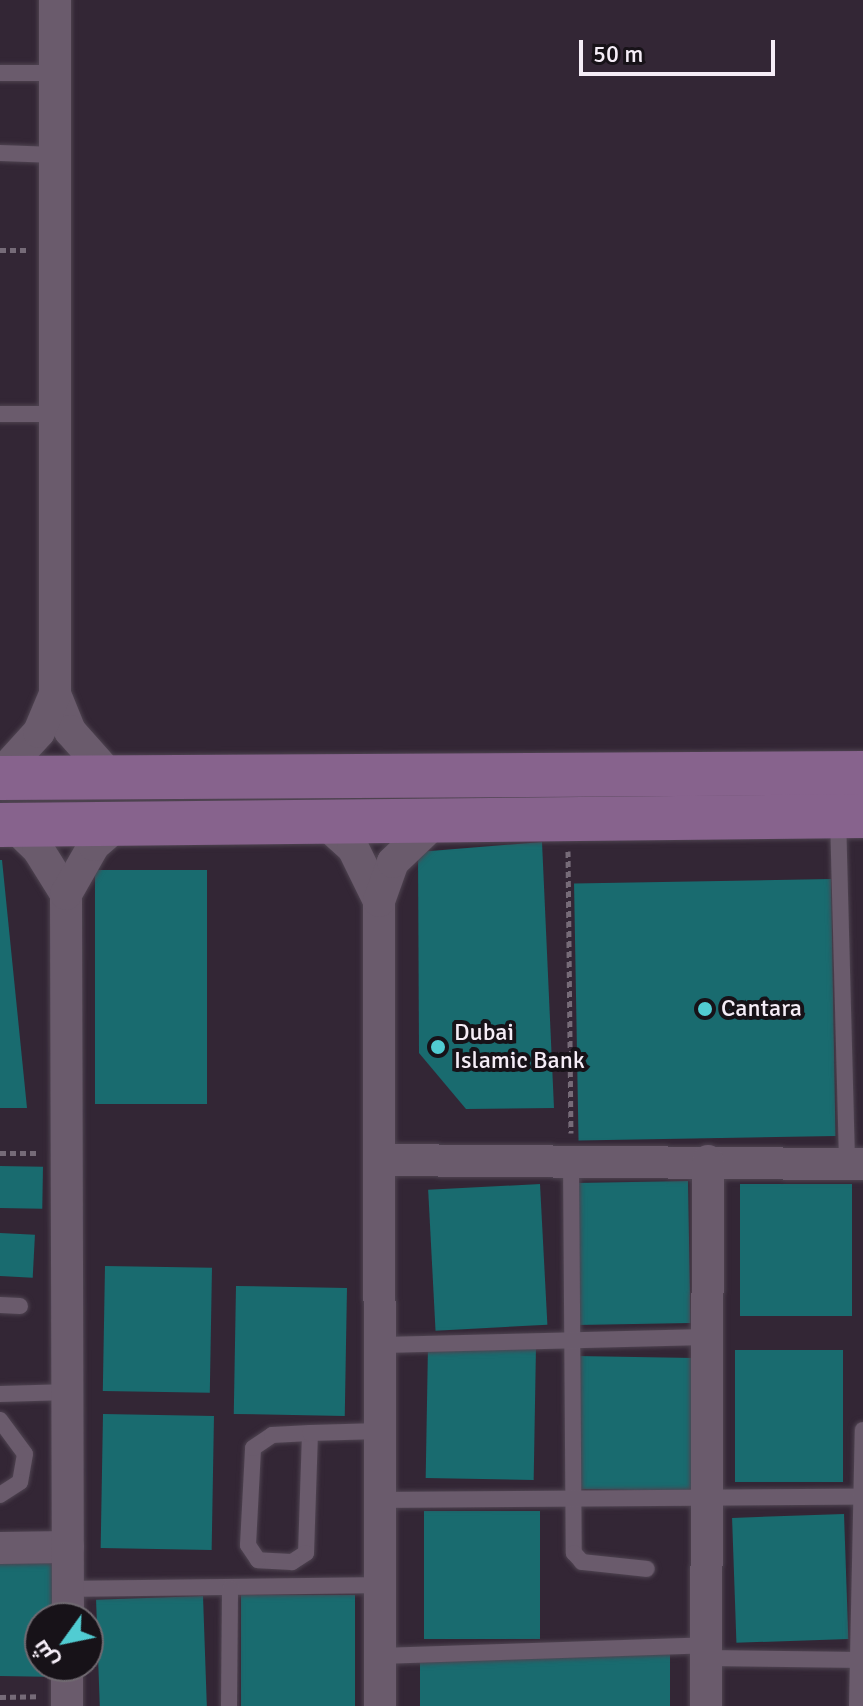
<!DOCTYPE html>
<html>
<head>
<meta charset="utf-8">
<style>
  body { margin:0 }
  #map { position:relative; width:863px; height:1706px; overflow:hidden; background:#332635; font-family:Signika,Cairo,sans-serif }
  div>[style] { position:absolute }
  [style*='--x'] { left:calc(var(--x)*1px); top:calc(var(--y)*1px); width:calc(var(--w)*1px); rotate:calc(var(--a)*1deg) }
  .building>* { inset:0; background:#196b6f; transform-origin:0 0 }
  .path>* { height:5px; margin-top:-2.5px; transform-origin:0; background:repeating-linear-gradient(90deg,#766b78 0 6px,transparent 0 10px) }
  .roads { filter:drop-shadow(0 0 2px #4f4451) drop-shadow(0 0 2px #4f4451) }
  .lane>* { height:16px; margin:-8px; padding:0 8px; transform-origin:8px; border-radius:8px; background:#6a5b6c }
  .street>* { height:32px; margin:-16px; padding:0 16px; transform-origin:16px; border-radius:16px; background:#6a5b6c }
  .secondary>* { height:44px; margin:-22px; padding:0 22px; transform-origin:22px; border-radius:22px; background:#87638d }
  .dots>* { width:22px; height:22px; translate:-50% -50%; box-sizing:border-box; border:4px solid #171218; border-radius:50% }
  span { translate:-50% -50%; white-space:nowrap; text-align:center; line-height:1.15; -webkit-text-stroke:8px #171218; paint-order:stroke }
  .poi-label { font-size:24px; color:#f5edf7 }
  .left { translate:0 -50%; text-align:left }
  .north { position:absolute; left:24px; top:1602px; width:80px; height:80px; box-sizing:border-box; background:#171218; border:2px solid #706a71; border-radius:50%; rotate:237deg; font-size:22px; font-weight:700; line-height:32px; text-align:center; color:#f5edf7 }
  .north::after { content:''; display:block; margin:auto; width:28px; height:36px; background:#51ccd2; clip-path:polygon(50% 0,100% 100%,50% 72%,0 100%) }
  .scale { position:absolute; left:579px; top:40px; width:196px; height:36px; box-sizing:border-box; border:4px solid #f5edf7; border-top:0; padding-left:10px; font-size:24px; line-height:28px; white-space:nowrap; color:#f5edf7; -webkit-text-stroke:6px #171218; paint-order:stroke }
</style>
</head>
<body>
<div id="map">
  <div class="building">
    <div style="clip-path:polygon(542px 842px,554px 1108px,466px 1109px,419px 1053px,418px 852px)"></div>
    <div style="clip-path:polygon(0 860px,2px 860px,27px 1108px,0 1108px)"></div>
    <div style="left:207px;top:870px;width:234px;height:112px;rotate:90deg"></div>
    <div style="left:831px;top:879px;width:257px;height:257px;rotate:89deg"></div>
    <div style="left:0;top:1166px;width:43px;height:42px;rotate:1deg"></div>
    <div style="left:688px;top:1181px;width:142px;height:113px;rotate:89deg"></div>
    <div style="left:540px;top:1184px;width:141px;height:112px;rotate:87deg"></div>
    <div style="left:740px;top:1184px;width:112px;height:132px"></div>
    <div style="left:0;top:1233px;width:35px;height:43px;rotate:3deg"></div>
    <div style="left:105px;top:1266px;width:107px;height:125px;rotate:1deg"></div>
    <div style="left:236px;top:1286px;width:111px;height:128px;rotate:1deg"></div>
    <div style="left:536px;top:1346px;width:134px;height:108px;rotate:91deg"></div>
    <div style="left:843px;top:1350px;width:132px;height:108px;rotate:90deg"></div>
    <div style="left:577px;top:1356px;width:117px;height:133px;rotate:1deg"></div>
    <div style="left:103px;top:1414px;width:111px;height:134px;rotate:1deg"></div>
    <div style="left:424px;top:1511px;width:116px;height:128px"></div>
    <div style="left:844px;top:1514px;width:125px;height:112px;rotate:88deg"></div>
    <div style="clip-path:polygon(47px 1550px,58px 1565px,59px 1618px,40px 1618px,40px 1666px,59px 1666px,60px 1677px,0 1676px,0 1552px)"></div>
    <div style="left:241px;top:1595px;width:114px;height:111px"></div>
    <div style="left:203px;top:1596px;width:110px;height:107px;rotate:88deg"></div>
    <div style="left:670px;top:1654px;width:52px;height:250px;rotate:90deg"></div>
  </div>
  <div class="path">
    <div style="--x:0;--y:250;--w:27;--a:0"></div>
    <div style="--x:568;--y:851;--w:282;--a:89.4"></div>
    <div style="--x:0;--y:1153;--w:39;--a:0"></div>
    <div style="--x:0;--y:1697;--w:39;--a:-1"></div>
  </div>
  <div class="roads">
    <div class="lane">
      <div style="--x:0;--y:73;--w:55;--a:0"></div>
      <div style="--x:0;--y:153;--w:55;--a:2.1"></div>
      <div style="--x:0;--y:414;--w:54;--a:0"></div>
      <div style="--x:838;--y:817;--w:347;--a:88.5"></div>
      <div style="--x:571;--y:1161;--w:392;--a:89.6"></div>
      <div style="--x:574;--y:1553;--w:12;--a:48"></div>
      <div style="--x:582;--y:1562;--w:65;--a:6.1"></div>
      <div style="--x:0;--y:1305;--w:20;--a:3"></div>
      <div style="--x:381;--y:1345;--w:327;--a:-1.4"></div>
      <div style="--x:0;--y:1394;--w:70;--a:-1.6"></div>
      <div style="--x:0;--y:1420;--w:42;--a:53.7"></div>
      <div style="--x:25;--y:1454;--w:28;--a:100"></div>
      <div style="--x:20;--y:1482;--w:24;--a:147"></div>
      <div style="--x:310;--y:1433;--w:120;--a:91.9"></div>
      <div style="--x:306;--y:1553;--w:17;--a:147"></div>
      <div style="--x:292;--y:1562;--w:34;--a:-177"></div>
      <div style="--x:258;--y:1560;--w:18;--a:-124"></div>
      <div style="--x:248;--y:1545;--w:97;--a:-87"></div>
      <div style="--x:253;--y:1448;--w:23;--a:-34"></div>
      <div style="--x:272;--y:1435;--w:38;--a:-3"></div>
      <div style="--x:310;--y:1433;--w:70;--a:-1.6"></div>
      <div style="--x:380;--y:1500;--w:483;--a:-0.4"></div>
      <div style="--x:68;--y:1589;--w:312;--a:-0.7"></div>
      <div style="--x:380;--y:1656;--w:327;--a:-1.9"></div>
      <div style="--x:707;--y:1658;--w:156;--a:0.7"></div>
      <div style="--x:229;--y:1706;--w:118;--a:-89.5"></div>
      <div style="--x:857;--y:1706;--w:276;--a:-88.8"></div>
    </div>
    <div class="street">
      <div style="--x:55;--y:694;--w:40;--a:68"></div>
      <div style="--x:70;--y:731;--w:60;--a:48.4"></div>
      <div style="--x:0;--y:775;--w:58;--a:-47.8"></div>
      <div style="--x:39;--y:732;--w:41;--a:-67.2"></div>
      <div style="--x:55;--y:694;--w:694;--a:-90"></div>
      <div style="--x:323;--y:821;--w:40;--a:42"></div>
      <div style="--x:353;--y:848;--w:59;--a:63.9"></div>
      <div style="--x:12;--y:824;--w:36;--a:44"></div>
      <div style="--x:38;--y:849;--w:53;--a:58.1"></div>
      <div style="--x:381;--y:1160;--w:482;--a:0.5"></div>
      <div style="--x:0;--y:1548;--w:68;--a:-0.8"></div>
      <div style="--x:68;--y:1618;--w:724;--a:-90.16"></div>
      <div style="--x:66;--y:894;--w:56;--a:-60.3"></div>
      <div style="--x:94;--y:845;--w:38;--a:-41"></div>
      <div style="--x:67;--y:1706;--w:40;--a:-90"></div>
      <div style="--x:380;--y:1706;--w:805;--a:-90.07"></div>
      <div style="--x:379;--y:901;--w:41;--a:-70.3"></div>
      <div style="--x:393;--y:862;--w:61;--a:-43.7"></div>
      <div style="--x:706;--y:1706;--w:545;--a:-89.79"></div>
    </div>
    <div class="secondary">
      <div style="--x:0;--y:778;--w:863;--a:-0.33"></div>
      <div style="--x:0;--y:825;--w:863;--a:-0.6"></div>
    </div>
  </div>
  <div class="dots">
    <div style="left:705px;top:1009px;background:#51ccd2"></div>
    <div style="left:438px;top:1047px;background:#51ccd2"></div>
  </div>
  <div class="poi-label">
    <span class="left" style="left:721px;top:1009px">Cantara</span>
    <span class="left" style="left:454px;top:1047px">Dubai<br>Islamic Bank</span>
  </div>
  <div class="north">ش</div>
  <div class="scale">50 m</div>
</div>
</body>
</html>
